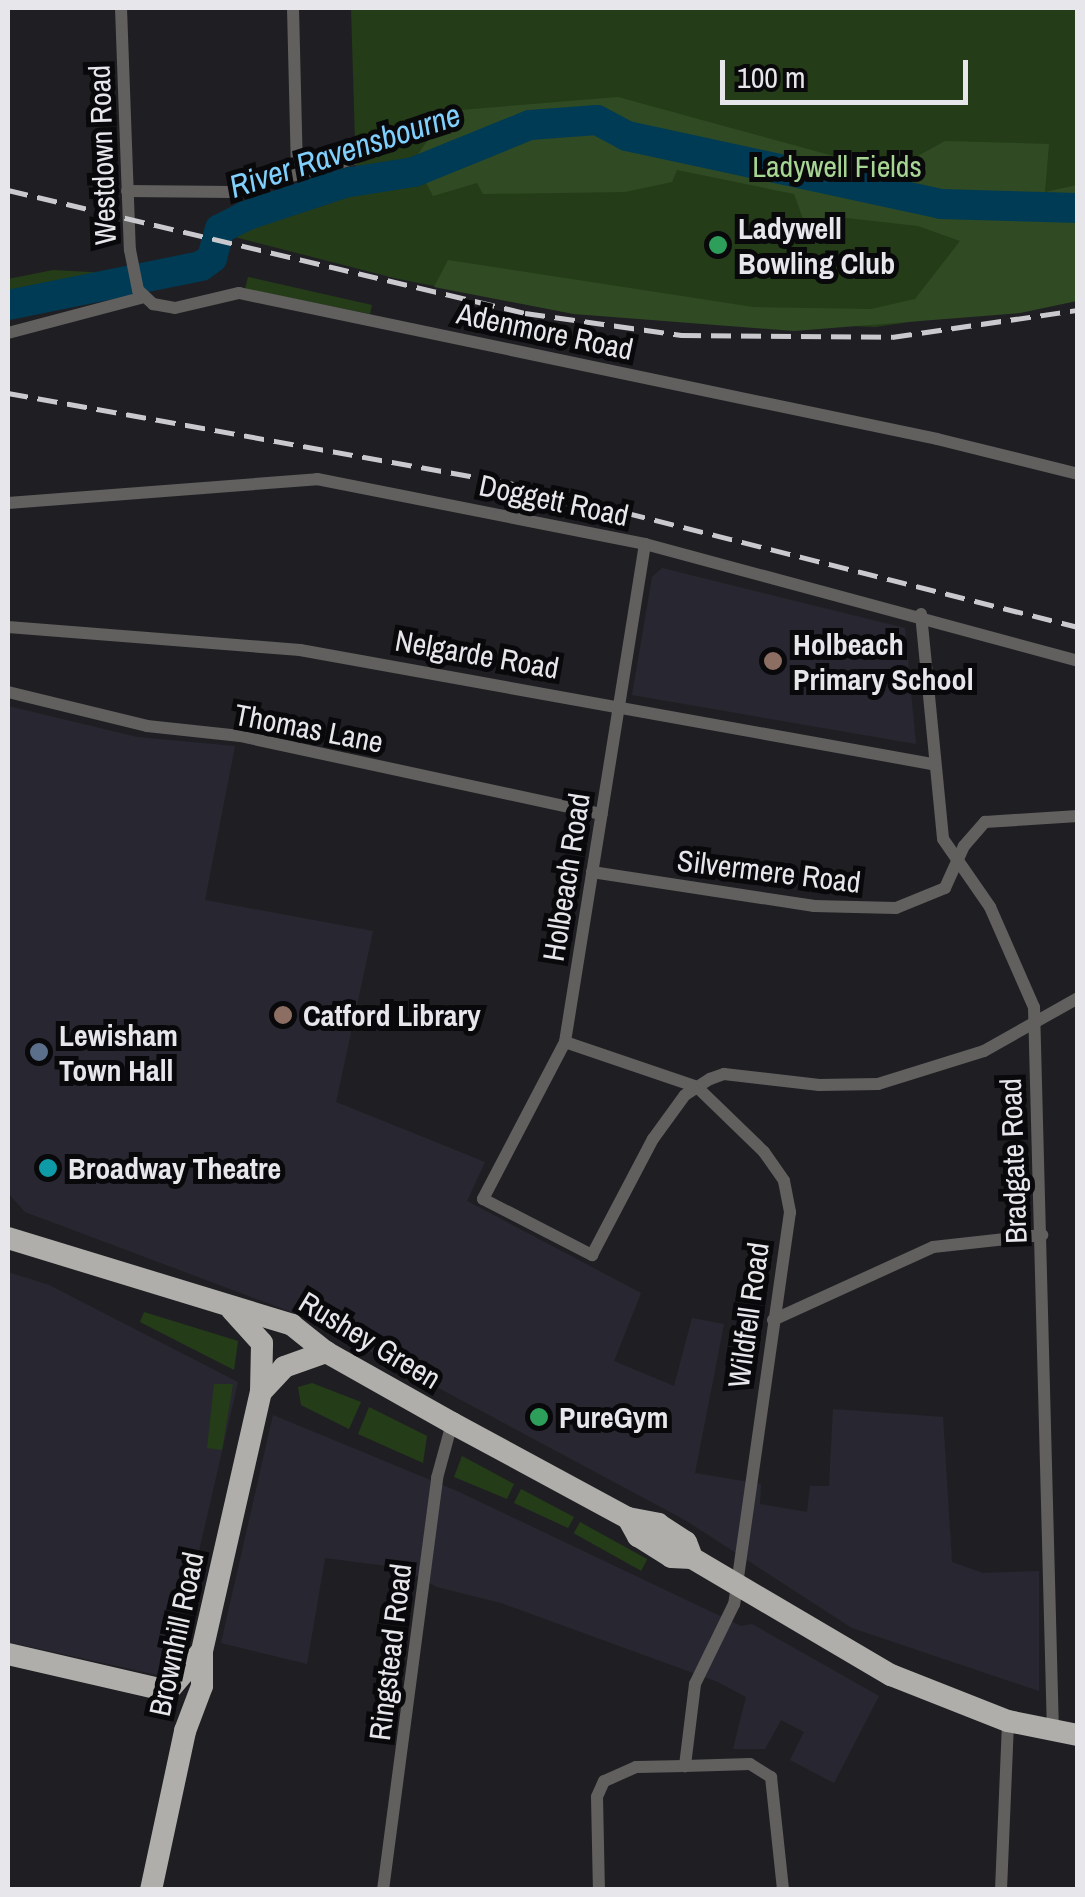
<!DOCTYPE html>
<html>
<head>
<meta charset="utf-8">
<style>
  body { margin:0 }
  #map { position:relative; width:1085px; height:1897px; overflow:hidden; background:#1f1f23; font-family:"Archivo Narrow",sans-serif }
  div>[style] { position:absolute }
  [style*='--x'] { left:calc(var(--x)*1px); top:calc(var(--y)*1px); width:calc(var(--w)*1px); rotate:calc(var(--a)*1deg) }
  .built>* { inset:0; background:#282731 }
  .green>* { inset:0; background:#243d18; transform-origin:0 0 }
  .forest>* { inset:0; background:#304b23 }
  .river>* { height:30px; margin:-15px; padding:0 15px; transform-origin:15px; border-radius:15px; background:#003b55 }
  .minor>* { height:12px; margin:-6px; padding:0 6px; transform-origin:6px; border-radius:6px; background:#61605e }
  .trunk>* { height:22px; margin:-11px; padding:0 11px; transform-origin:11px; border-radius:11px; background:#b0aeaa }
  .rail>* { height:5px; margin-top:-2.5px; transform-origin:0; background:repeating-linear-gradient(90deg,#cac9cd 0 20px,transparent 0 30px) }
  .dots>* { width:28px; height:28px; translate:-50% -50%; box-sizing:border-box; border:5px solid #09090b; border-radius:50% }
  span { translate:-50% -50%; white-space:nowrap; text-align:center; line-height:1.15; -webkit-text-stroke:10px #09090b; paint-order:stroke }
  .street-label { font-size:30px; color:#e7e6ea }
  .park-label { font-size:30px; color:#a7d594 }
  .poi-label { font-size:30px; color:#e7e6ea; font-weight:700 }
  .left { translate:0 -50%; text-align:left }
  .water-label { font-size:32px; color:#80d0fd; font-style:italic }
  .frame { position:absolute; inset:0; border:10px solid #e7e6ea; pointer-events:none }
  .scale { position:absolute; left:720px; top:60px; width:248px; height:45px; box-sizing:border-box; border:5px solid #e7e6ea; border-top:0; padding-left:12px; font-size:30px; line-height:35px; white-space:nowrap; color:#e7e6ea; -webkit-text-stroke:8px #09090b; paint-order:stroke }
</style>
</head>
<body>
<div id="map">
  <div class="built">
    <div style="clip-path:polygon(662px 568px,905px 628px,916px 744px,632px 695px,652px 577px)"></div>
    <div style="clip-path:polygon(8px 706px,137px 737px,235px 746px,205px 900px,373px 931px,336px 1102px,485px 1162px,467px 1201px,641px 1293px,614px 1361px,674px 1386px,692px 1318px,724px 1324px,695px 1473px,761px 1484px,760px 1504px,807px 1512px,810px 1486px,829px 1486px,833px 1409px,943px 1417px,952px 1562px,983px 1573px,1039px 1571px,1039px 1691px,852px 1628px,685px 1520px,310px 1319px,25px 1212px,8px 1193px)"></div>
    <div style="clip-path:polygon(8px 1272px,49px 1285px,238px 1382px,171px 1672px,158px 1675px,8px 1642px)"></div>
    <div style="clip-path:polygon(273px 1415px,457px 1491px,741px 1626px,752px 1624px,879px 1696px,834px 1783px,790px 1760px,804px 1732px,781px 1720px,765px 1749px,733px 1749px,746px 1697px,718px 1682px,501px 1603px,437px 1587px,402px 1568px,325px 1558px,307px 1664px,221px 1643px)"></div>
  </div>
  <div class="green">
    <div style="clip-path:polygon(351px 8px,1077px 8px,1077px 298px,875px 327px,574px 314px,394px 278px,204px 229px,267px 198px,356px 174px)"></div>
    <div style="clip-path:polygon(53px 270px,109px 273px,8px 297px,8px 279px)"></div>
    <div style="clip-path:polygon(248px 277px,372px 305px,370px 314px,245px 289px)"></div>
    <div style="clip-path:polygon(144px 1312px,238px 1341px,234px 1370px,140px 1322px)"></div>
    <div style="clip-path:polygon(312px 1383px,361px 1402px,349px 1429px,301px 1405px,298px 1387px)"></div>
    <div style="clip-path:polygon(214px 1384px,233px 1384px,222px 1450px,207px 1448px)"></div>
    <div style="clip-path:polygon(369px 1407px,427px 1436px,423px 1463px,358px 1434px)"></div>
    <div style="clip-path:polygon(462px 1456px,514px 1484px,507px 1499px,454px 1477px)"></div>
    <div style="clip-path:polygon(521px 1489px,574px 1517px,568px 1528px,514px 1503px)"></div>
    <div style="left:580px;top:1522px;width:77px;height:13px;rotate:29deg"></div>
  </div>
  <div class="forest">
    <div style="clip-path:polygon(618px 97px,874px 167px,896px 168px,945px 141px,1049px 144px,1045px 192px,1077px 185px,1077px 301px,1020px 313px,794px 331px,574px 314px,434px 287px,448px 260px,753px 307px,871px 309px,915px 299px,960px 241px,918px 226px,829px 216px,805px 224px,794px 194px,677px 170px,672px 182px,625px 192px,483px 194px,477px 183px,433px 196px,414px 160px,448px 111px)"></div>
  </div>
  <div class="river">
    <div style="--x:8;--y:305;--w:197;--a:-11.4"></div>
    <div style="--x:201;--y:266;--w:14;--a:-36"></div>
    <div style="--x:212;--y:258;--w:30;--a:-75"></div>
    <div style="--x:220;--y:229;--w:28;--a:-27"></div>
    <div style="--x:245;--y:216;--w:104;--a:-18.4"></div>
    <div style="--x:344;--y:183;--w:71;--a:-8.9"></div>
    <div style="--x:414;--y:172;--w:125;--a:-22.1"></div>
    <div style="--x:530;--y:125;--w:67;--a:-4.3"></div>
    <div style="--x:597;--y:120;--w:34;--a:28"></div>
    <div style="--x:627;--y:136;--w:321;--a:12.2"></div>
    <div style="--x:941;--y:204;--w:137;--a:1.7"></div>
  </div>
  <div class="minor">
    <div style="--x:121;--y:8;--w:242;--a:87.9"></div>
    <div style="--x:130;--y:250;--w:41;--a:78.7"></div>
    <div style="--x:138;--y:290;--w:21;--a:43"></div>
    <div style="--x:153;--y:304;--w:22;--a:10"></div>
    <div style="--x:175;--y:308;--w:66;--a:-13.2"></div>
    <div style="--x:239;--y:293;--w:713;--a:11.81"></div>
    <div style="--x:937;--y:439;--w:145;--a:13.9"></div>
    <div style="--x:293;--y:8;--w:162;--a:88.6"></div>
    <div style="--x:127;--y:191;--w:106;--a:0.5"></div>
    <div style="--x:233;--y:192;--w:125;--a:-15.3"></div>
    <div style="--x:8;--y:333;--w:141;--a:-14.8"></div>
    <div style="--x:8;--y:503;--w:310;--a:-4.4"></div>
    <div style="--x:317;--y:479;--w:334;--a:11.2"></div>
    <div style="--x:645;--y:544;--w:449;--a:15.1"></div>
    <div style="--x:645;--y:544;--w:504;--a:99.13"></div>
    <div style="--x:565;--y:1042;--w:177;--a:117.6"></div>
    <div style="--x:483;--y:1199;--w:123;--a:27.2"></div>
    <div style="--x:592;--y:1255;--w:131;--a:-62.3"></div>
    <div style="--x:653;--y:1139;--w:54;--a:-54"></div>
    <div style="--x:685;--y:1095;--w:30;--a:-33"></div>
    <div style="--x:710;--y:1079;--w:15;--a:-20"></div>
    <div style="--x:724;--y:1074;--w:96;--a:6.6"></div>
    <div style="--x:819;--y:1085;--w:59;--a:-1"></div>
    <div style="--x:878;--y:1084;--w:111;--a:-17.3"></div>
    <div style="--x:984;--y:1051;--w:108;--a:-29.4"></div>
    <div style="--x:921;--y:614;--w:226;--a:84.4"></div>
    <div style="--x:943;--y:839;--w:83;--a:55.3"></div>
    <div style="--x:990;--y:907;--w:109;--a:66.3"></div>
    <div style="--x:1034;--y:1007;--w:725;--a:88.5"></div>
    <div style="--x:8;--y:627;--w:293;--a:4.5"></div>
    <div style="--x:300;--y:650;--w:642;--a:10.23"></div>
    <div style="--x:8;--y:692;--w:143;--a:13.7"></div>
    <div style="--x:147;--y:726;--w:94;--a:6.1"></div>
    <div style="--x:240;--y:736;--w:370;--a:12.2"></div>
    <div style="--x:592;--y:872;--w:225;--a:8.7"></div>
    <div style="--x:814;--y:906;--w:82;--a:1.4"></div>
    <div style="--x:896;--y:908;--w:53;--a:-22.2"></div>
    <div style="--x:945;--y:888;--w:46;--a:-65.7"></div>
    <div style="--x:964;--y:846;--w:32;--a:-49"></div>
    <div style="--x:985;--y:822;--w:93;--a:-3.7"></div>
    <div style="--x:565;--y:1042;--w:139;--a:18.8"></div>
    <div style="--x:697;--y:1087;--w:93;--a:44.1"></div>
    <div style="--x:764;--y:1152;--w:35;--a:55"></div>
    <div style="--x:784;--y:1181;--w:32;--a:79"></div>
    <div style="--x:790;--y:1212;--w:396;--a:98.1"></div>
    <div style="--x:734;--y:1604;--w:89;--a:116"></div>
    <div style="--x:695;--y:1684;--w:83;--a:97"></div>
    <div style="--x:685;--y:1766;--w:49;--a:178.8"></div>
    <div style="--x:636;--y:1767;--w:35;--a:156"></div>
    <div style="--x:604;--y:1781;--w:17;--a:114"></div>
    <div style="--x:597;--y:1797;--w:93;--a:88.8"></div>
    <div style="--x:773;--y:1320;--w:176;--a:-24.5"></div>
    <div style="--x:933;--y:1247;--w:110;--a:-6.3"></div>
    <div style="--x:685;--y:1766;--w:65;--a:-1.8"></div>
    <div style="--x:750;--y:1764;--w:25;--a:32"></div>
    <div style="--x:771;--y:1777;--w:114;--a:83.9"></div>
    <div style="--x:383;--y:1890;--w:416;--a:-82.5"></div>
    <div style="--x:437;--y:1478;--w:57;--a:-74.7"></div>
    <div style="--x:1001;--y:1890;--w:169;--a:-87.6"></div>
  </div>
  <div class="trunk">
    <div style="--x:8;--y:1238;--w:297;--a:17"></div>
    <div style="--x:292;--y:1325;--w:43;--a:38.5"></div>
    <div style="--x:326;--y:1352;--w:145;--a:29.4"></div>
    <div style="--x:452;--y:1423;--w:200;--a:28.4"></div>
    <div style="--x:628;--y:1518;--w:31;--a:11"></div>
    <div style="--x:658;--y:1524;--w:33;--a:33"></div>
    <div style="--x:686;--y:1542;--w:17;--a:69"></div>
    <div style="--x:261;--y:1392;--w:34;--a:-47"></div>
    <div style="--x:284;--y:1367;--w:45;--a:-19.7"></div>
    <div style="--x:628;--y:1518;--w:21;--a:61"></div>
    <div style="--x:638;--y:1536;--w:39;--a:32"></div>
    <div style="--x:671;--y:1557;--w:21;--a:3"></div>
    <div style="--x:692;--y:1558;--w:231;--a:30.5"></div>
    <div style="--x:891;--y:1675;--w:126;--a:21.5"></div>
    <div style="--x:1008;--y:1721;--w:71;--a:11.3"></div>
    <div style="--x:8;--y:1654;--w:164;--a:13"></div>
    <div style="--x:168;--y:1691;--w:52;--a:-49.6"></div>
    <div style="--x:151;--y:1890;--w:163;--a:-77.9"></div>
    <div style="--x:185;--y:1731;--w:48;--a:-69.3"></div>
    <div style="--x:202;--y:1686;--w:35;--a:-90"></div>
    <div style="--x:202;--y:1651;--w:266;--a:-77.2"></div>
    <div style="--x:261;--y:1392;--w:49;--a:-88.8"></div>
    <div style="--x:262;--y:1343;--w:45;--a:-132.3"></div>
  </div>
  <div class="rail">
    <div style="--x:8;--y:190;--w:531;--a:13.38"></div>
    <div style="--x:525;--y:313;--w:158;--a:8"></div>
    <div style="--x:681;--y:335;--w:211;--a:0.5"></div>
    <div style="--x:892;--y:337;--w:188;--a:-8.3"></div>
    <div style="--x:8;--y:393;--w:509;--a:10.18"></div>
    <div style="--x:509;--y:483;--w:587;--a:14.2"></div>
  </div>
  <div class="dots">
    <div style="left:718px;top:245px;background:#2e9e5b"></div>
    <div style="left:773px;top:661px;background:#8d6e63"></div>
    <div style="left:283px;top:1015px;background:#8d6e63"></div>
    <div style="left:39px;top:1052px;background:#5c6f8a"></div>
    <div style="left:48px;top:1168px;background:#0f9aa8"></div>
    <div style="left:539px;top:1417px;background:#2e9e5b"></div>
  </div>
  <div class="street-label">
    <span style="left:102px;top:155px;rotate:-92deg">Westdown Road</span>
    <span style="left:545px;top:331px;rotate:12deg">Adenmore Road</span>
    <span style="left:554px;top:500px;rotate:12deg">Doggett Road</span>
    <span style="left:477px;top:654px;rotate:10deg">Nelgarde Road</span>
    <span style="left:309px;top:728px;rotate:11deg">Thomas Lane</span>
    <span style="left:769px;top:871px;rotate:7deg">Silvermere Road</span>
    <span style="left:566px;top:877px;rotate:-81deg">Holbeach Road</span>
    <span style="left:1013px;top:1161px;rotate:-92deg">Bradgate Road</span>
    <span style="left:748px;top:1315px;rotate:-82deg">Wildfell Road</span>
    <span style="left:370px;top:1340px;rotate:31deg">Rushey Green</span>
    <span style="left:176px;top:1634px;rotate:-78deg">Brownhill Road</span>
    <span style="left:390px;top:1652px;rotate:-83deg">Ringstead Road</span>
  </div>
  <div class="park-label">
    <span style="left:837px;top:166px">Ladywell Fields</span>
  </div>
  <div class="poi-label">
    <span class="left" style="left:738px;top:245px">Ladywell<br>Bowling Club</span>
    <span class="left" style="left:793px;top:661px">Holbeach<br>Primary School</span>
    <span class="left" style="left:303px;top:1015px">Catford Library</span>
    <span class="left" style="left:59px;top:1052px">Lewisham<br>Town Hall</span>
    <span class="left" style="left:68px;top:1168px">Broadway Theatre</span>
    <span class="left" style="left:559px;top:1417px">PureGym</span>
  </div>
  <div class="water-label">
    <span style="left:345px;top:151px;rotate:-18deg">River Ravensbourne</span>
  </div>
  <div class="frame"></div>
  <div class="scale">100 m</div>
</div>
</body>
</html>
